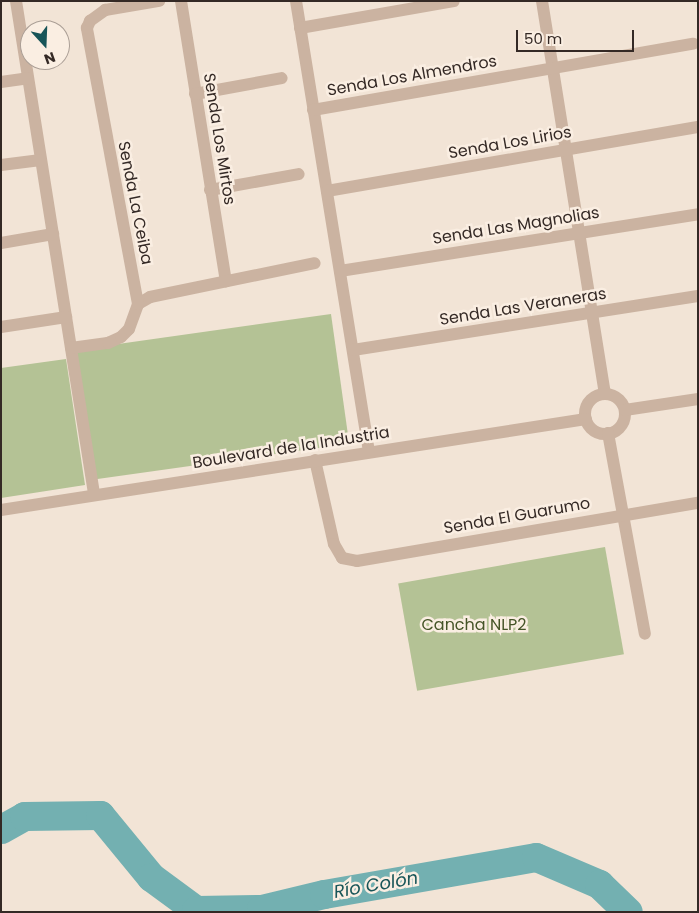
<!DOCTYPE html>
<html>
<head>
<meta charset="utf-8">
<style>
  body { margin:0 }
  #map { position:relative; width:699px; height:913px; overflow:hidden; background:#f2e4d6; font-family:Poppins,sans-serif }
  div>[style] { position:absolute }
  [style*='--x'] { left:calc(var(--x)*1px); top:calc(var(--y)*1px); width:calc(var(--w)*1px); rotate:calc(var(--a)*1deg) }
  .green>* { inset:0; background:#b4c295; transform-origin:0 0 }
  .river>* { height:29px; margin:-14.5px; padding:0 14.5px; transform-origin:14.5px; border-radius:14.5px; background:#73b0b1 }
  .minor>* { height:12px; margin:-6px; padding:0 6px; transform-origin:6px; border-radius:6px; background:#cbb3a1 }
  .minor>.ring { margin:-6px; padding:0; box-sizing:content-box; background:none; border:12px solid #cbb3a1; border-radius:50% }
  span { translate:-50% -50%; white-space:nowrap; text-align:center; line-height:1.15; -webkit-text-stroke:5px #faeee2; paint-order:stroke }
  .street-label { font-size:16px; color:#342925 }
  .park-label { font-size:16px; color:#455427 }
  .water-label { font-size:18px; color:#185558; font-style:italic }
  .frame { position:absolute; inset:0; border:2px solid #342925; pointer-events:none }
  .north { position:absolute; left:20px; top:20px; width:50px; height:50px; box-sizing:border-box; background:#faeee2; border:1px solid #ab9f96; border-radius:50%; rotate:160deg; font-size:14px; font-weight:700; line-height:20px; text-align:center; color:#342925 }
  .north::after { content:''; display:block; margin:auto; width:18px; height:22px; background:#185558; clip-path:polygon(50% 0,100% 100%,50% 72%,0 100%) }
  .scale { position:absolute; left:516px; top:30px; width:118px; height:22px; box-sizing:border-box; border:2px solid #342925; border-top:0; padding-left:6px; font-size:15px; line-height:18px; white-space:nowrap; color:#342925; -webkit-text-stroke:4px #faeee2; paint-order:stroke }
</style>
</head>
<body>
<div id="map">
  <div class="green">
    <div style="left:331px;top:314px;width:131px;height:265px;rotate:82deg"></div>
    <div style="clip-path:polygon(66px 359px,85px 485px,1px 498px,1px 368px)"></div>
    <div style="left:605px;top:547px;width:109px;height:210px;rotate:80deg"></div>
  </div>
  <div class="river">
    <div style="--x:1;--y:829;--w:26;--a:-29"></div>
    <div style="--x:24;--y:816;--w:76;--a:-0.8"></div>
    <div style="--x:100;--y:815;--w:80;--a:50.6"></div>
    <div style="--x:151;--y:877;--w:56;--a:36.3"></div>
    <div style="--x:196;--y:910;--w:65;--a:-0.9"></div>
    <div style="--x:261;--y:909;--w:65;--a:-13.4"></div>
    <div style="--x:324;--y:894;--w:215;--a:-9.9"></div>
    <div style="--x:536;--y:857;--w:69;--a:23.2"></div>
    <div style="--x:599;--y:884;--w:40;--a:44"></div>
  </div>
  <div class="minor">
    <div style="--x:16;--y:1;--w:499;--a:81"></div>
    <div style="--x:181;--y:1;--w:284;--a:80.9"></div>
    <div style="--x:296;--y:1;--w:457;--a:80.8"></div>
    <div style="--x:542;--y:1;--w:398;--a:80.9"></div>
    <div style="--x:300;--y:28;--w:156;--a:-9.9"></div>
    <div style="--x:1;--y:82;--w:27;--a:-8"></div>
    <div style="--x:195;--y:94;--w:88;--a:-10.4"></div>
    <div style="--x:313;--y:110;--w:386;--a:-9.9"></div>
    <div style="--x:1;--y:165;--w:40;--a:-7.1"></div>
    <div style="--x:210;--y:190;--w:90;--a:-10.2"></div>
    <div style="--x:327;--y:191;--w:376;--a:-9.8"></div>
    <div style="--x:1;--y:243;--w:53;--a:-9.8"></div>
    <div style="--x:340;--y:271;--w:363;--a:-9"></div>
    <div style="--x:138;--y:304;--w:14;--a:-30"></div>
    <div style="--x:150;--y:297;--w:168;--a:-11.6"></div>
    <div style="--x:1;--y:327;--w:66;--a:-8.7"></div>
    <div style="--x:71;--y:348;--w:37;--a:-8"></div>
    <div style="--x:108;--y:343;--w:14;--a:-25"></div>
    <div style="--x:121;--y:337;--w:11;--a:-45"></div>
    <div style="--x:129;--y:329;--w:27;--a:-70"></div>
    <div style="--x:138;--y:304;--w:281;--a:-100.5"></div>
    <div style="--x:87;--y:28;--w:8;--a:-67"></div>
    <div style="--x:90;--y:21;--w:19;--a:-36"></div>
    <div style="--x:105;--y:10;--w:55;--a:-9.5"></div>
    <div style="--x:353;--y:350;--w:349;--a:-8.9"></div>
    <div class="ring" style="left:585px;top:394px;width:28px;height:28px"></div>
    <div style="--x:625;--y:410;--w:74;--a:-8.6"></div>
    <div style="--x:608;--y:433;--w:204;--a:79.6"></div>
    <div style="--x:315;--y:460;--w:86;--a:77.3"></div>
    <div style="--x:334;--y:544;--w:16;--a:60"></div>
    <div style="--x:342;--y:558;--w:15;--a:11"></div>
    <div style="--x:357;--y:561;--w:346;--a:-9.7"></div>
    <div style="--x:1;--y:510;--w:592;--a:-8.84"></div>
  </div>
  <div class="street-label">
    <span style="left:412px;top:76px;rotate:-10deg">Senda Los Almendros</span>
    <span style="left:219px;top:139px;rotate:81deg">Senda Los Mirtos</span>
    <span style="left:510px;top:143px;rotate:-10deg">Senda Los Lirios</span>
    <span style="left:135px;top:203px;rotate:79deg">Senda La Ceiba</span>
    <span style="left:516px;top:226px;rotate:-9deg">Senda Las Magnolias</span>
    <span style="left:523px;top:307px;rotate:-9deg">Senda Las Veraneras</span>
    <span style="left:291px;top:448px;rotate:-9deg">Boulevard de la Industria</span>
    <span style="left:517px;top:516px;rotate:-10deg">Senda El Guarumo</span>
  </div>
  <div class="park-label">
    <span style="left:474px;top:625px">Cancha NLP2</span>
  </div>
  <div class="water-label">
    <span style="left:376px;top:885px;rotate:-10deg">Río Colón</span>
  </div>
  <div class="frame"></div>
  <div class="north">N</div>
  <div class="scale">50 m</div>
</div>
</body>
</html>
